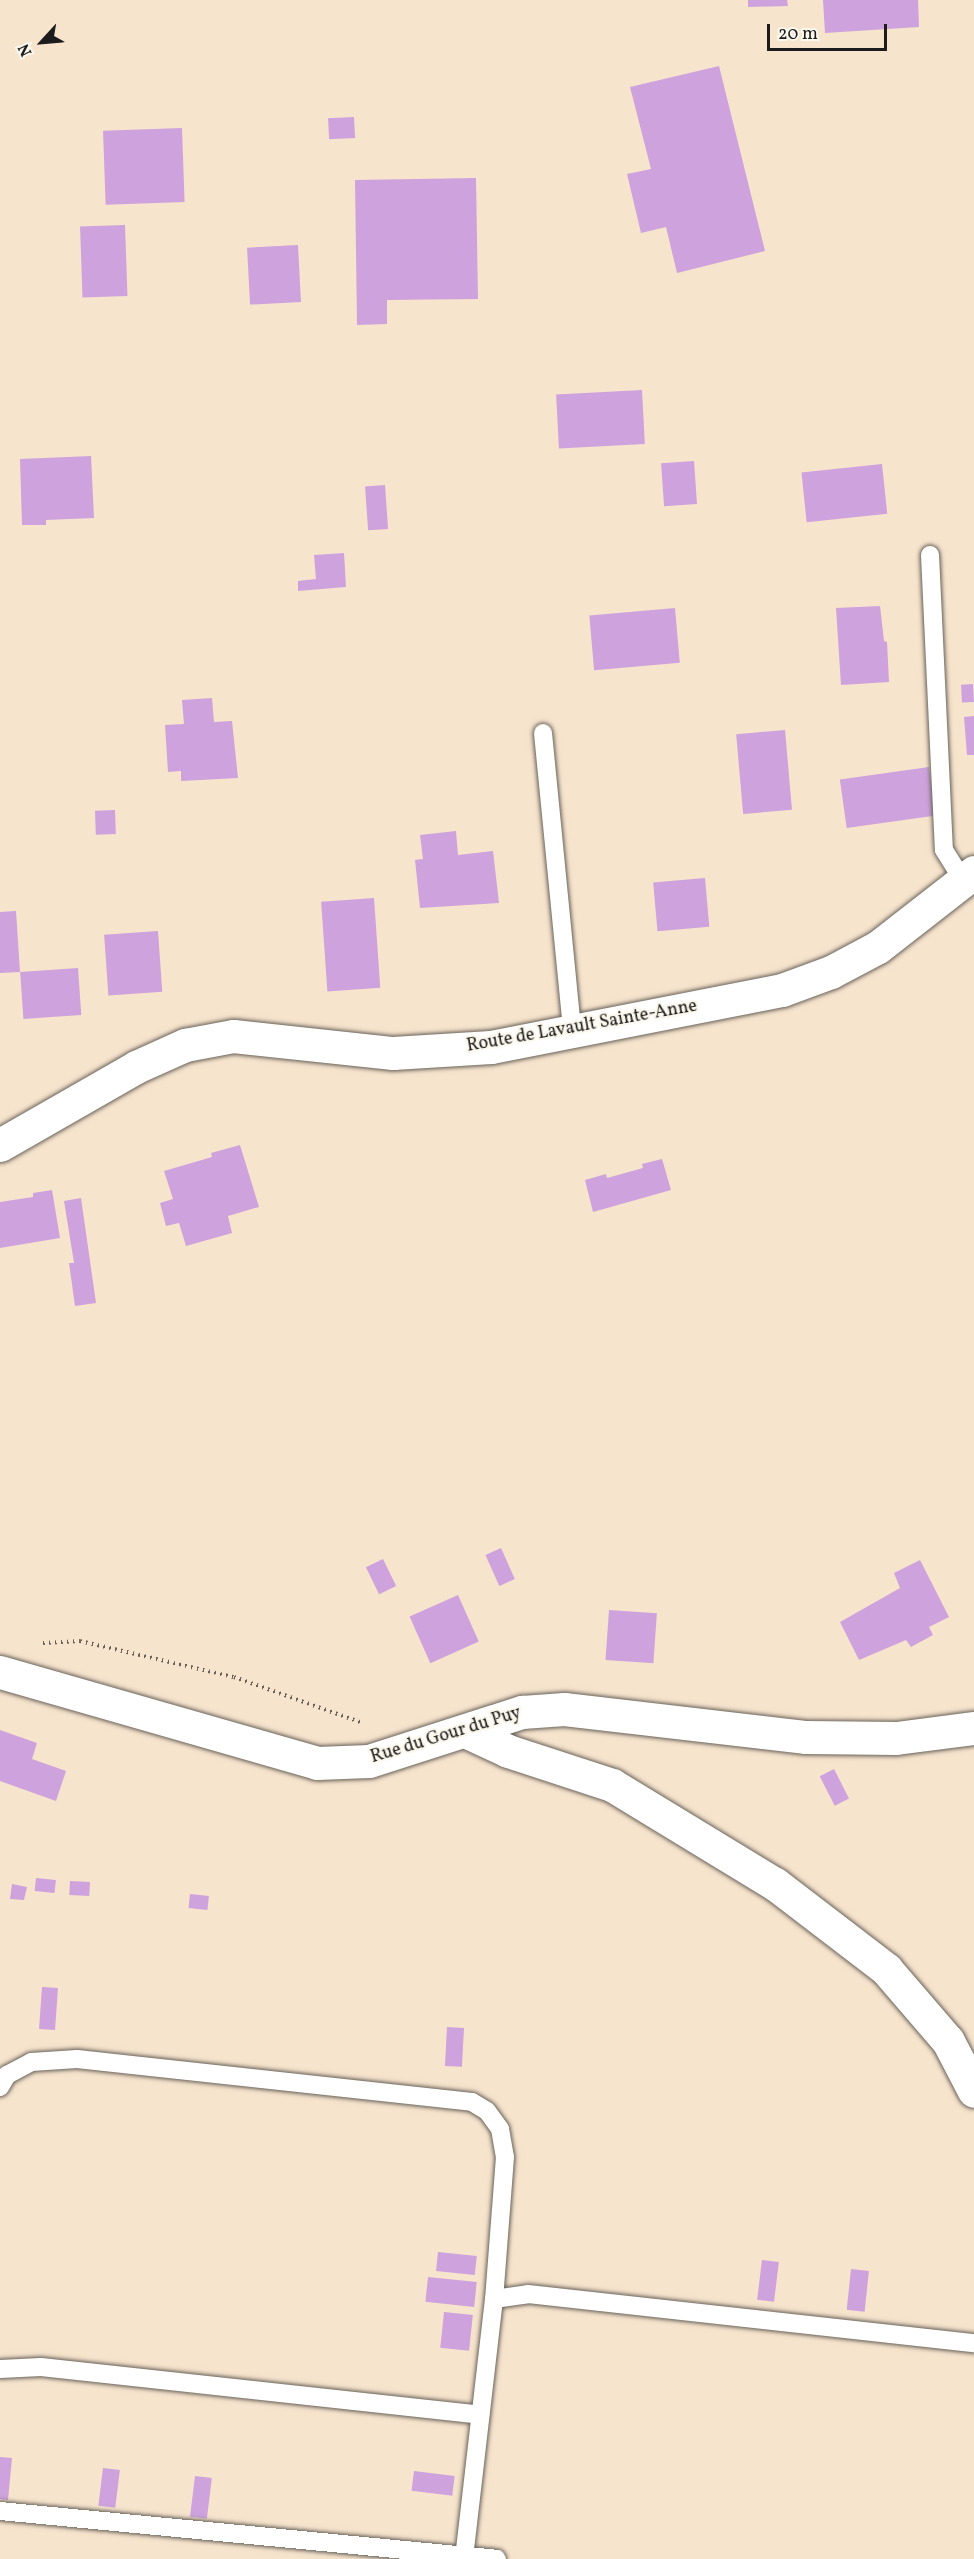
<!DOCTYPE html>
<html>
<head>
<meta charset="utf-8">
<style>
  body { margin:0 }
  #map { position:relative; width:974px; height:2559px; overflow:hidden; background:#f7e4cd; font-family:Vollkorn,serif }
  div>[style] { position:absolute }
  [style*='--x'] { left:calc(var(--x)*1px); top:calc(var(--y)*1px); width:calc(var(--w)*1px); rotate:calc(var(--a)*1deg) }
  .building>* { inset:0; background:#cda2dd; transform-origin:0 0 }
  .path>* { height:4px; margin-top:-2px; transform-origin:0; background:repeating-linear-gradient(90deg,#69625a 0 1.5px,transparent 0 6px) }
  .roads { filter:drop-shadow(0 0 2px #69625a) drop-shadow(0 0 2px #69625a) }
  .lane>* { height:18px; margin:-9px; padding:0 9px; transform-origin:9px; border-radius:9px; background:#fff }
  .street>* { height:33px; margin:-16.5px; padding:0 16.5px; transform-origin:16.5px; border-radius:16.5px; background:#fff }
  .secondary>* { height:33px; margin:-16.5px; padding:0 16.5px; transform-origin:16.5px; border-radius:16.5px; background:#fff }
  span { translate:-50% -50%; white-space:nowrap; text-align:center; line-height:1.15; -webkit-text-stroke:4.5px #fbf7ec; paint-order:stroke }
  .street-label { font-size:18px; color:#1c1c1c }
  .north { position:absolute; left:12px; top:12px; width:60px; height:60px; -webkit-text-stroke:4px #fbf7ec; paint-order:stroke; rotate:244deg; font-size:16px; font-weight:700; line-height:24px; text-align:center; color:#1c1c1c }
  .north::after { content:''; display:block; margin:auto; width:21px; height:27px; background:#1c1c1c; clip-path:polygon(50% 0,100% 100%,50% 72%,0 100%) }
  .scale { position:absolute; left:767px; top:24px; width:120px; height:27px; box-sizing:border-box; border:3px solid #1c1c1c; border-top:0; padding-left:8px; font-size:18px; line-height:21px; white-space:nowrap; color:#1c1c1c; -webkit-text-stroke:4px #fbf7ec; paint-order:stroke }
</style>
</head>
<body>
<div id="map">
  <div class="building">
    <div style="clip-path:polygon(748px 0,787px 0,788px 6px,748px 7px)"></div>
    <div style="clip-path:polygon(823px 0,918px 0,919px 27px,825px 33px)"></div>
    <div style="clip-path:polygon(719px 66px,765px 251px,677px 273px,666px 227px,641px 233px,627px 174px,651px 169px,630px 87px)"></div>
    <div style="left:354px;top:117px;width:21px;height:26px;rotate:87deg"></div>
    <div style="left:182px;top:128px;width:74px;height:79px;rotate:88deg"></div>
    <div style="clip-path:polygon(476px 178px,478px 299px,387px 300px,387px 324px,357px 325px,355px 180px)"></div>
    <div style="left:125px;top:225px;width:71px;height:45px;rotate:88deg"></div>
    <div style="left:298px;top:245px;width:57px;height:51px;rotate:87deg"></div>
    <div style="left:642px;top:390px;width:54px;height:86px;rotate:87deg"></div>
    <div style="clip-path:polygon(91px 456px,94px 518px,46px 520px,46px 525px,22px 525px,20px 459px)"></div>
    <div style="left:694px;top:461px;width:43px;height:33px;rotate:86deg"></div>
    <div style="left:882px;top:464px;width:50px;height:81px;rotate:84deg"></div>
    <div style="left:385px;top:485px;width:44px;height:20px;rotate:86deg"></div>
    <div style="clip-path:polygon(344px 553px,346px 587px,298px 591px,298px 581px,316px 579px,314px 555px)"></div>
    <div style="clip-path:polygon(880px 606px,884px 641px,887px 642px,889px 682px,841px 685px,836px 608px)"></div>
    <div style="left:675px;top:608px;width:55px;height:86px;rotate:85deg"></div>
    <div style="left:973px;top:684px;width:18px;height:12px;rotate:87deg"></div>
    <div style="clip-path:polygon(212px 698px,214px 722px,232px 721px,238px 778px,181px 781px,181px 771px,168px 772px,165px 725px,184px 724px,182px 700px)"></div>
    <div style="clip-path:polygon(974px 716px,974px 755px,967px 755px,964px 717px)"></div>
    <div style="left:785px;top:730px;width:80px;height:49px;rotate:85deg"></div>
    <div style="left:929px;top:767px;width:49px;height:90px;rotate:82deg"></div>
    <div style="left:115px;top:810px;width:24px;height:20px;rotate:88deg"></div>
    <div style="clip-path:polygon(456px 831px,458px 855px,493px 851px,499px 903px,420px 908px,415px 860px,423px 859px,420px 835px)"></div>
    <div style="left:705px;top:878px;width:49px;height:52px;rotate:85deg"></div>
    <div style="left:374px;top:898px;width:90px;height:53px;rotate:86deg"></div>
    <div style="clip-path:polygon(16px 911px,20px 972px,0 973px,0 912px)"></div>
    <div style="left:158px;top:931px;width:61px;height:54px;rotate:86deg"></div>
    <div style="left:78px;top:968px;width:47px;height:58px;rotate:86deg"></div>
    <div style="clip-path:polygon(240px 1145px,259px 1207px,228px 1216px,232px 1233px,186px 1246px,179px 1223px,166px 1226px,160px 1203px,173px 1199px,164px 1171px,212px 1157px,211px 1153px)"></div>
    <div style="clip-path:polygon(662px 1159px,671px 1190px,593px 1212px,585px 1180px,606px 1174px,607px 1178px,643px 1168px,642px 1164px)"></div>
    <div style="clip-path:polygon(52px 1190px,60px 1238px,0 1248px,0 1202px,33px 1197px,33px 1193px)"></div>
    <div style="clip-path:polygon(81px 1198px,96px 1303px,75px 1306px,69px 1263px,74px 1263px,64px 1201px)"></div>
    <div style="left:501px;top:1548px;width:34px;height:17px;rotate:66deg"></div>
    <div style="left:383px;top:1559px;width:30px;height:19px;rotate:64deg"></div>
    <div style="clip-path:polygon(920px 1560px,949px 1617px,929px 1627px,933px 1635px,911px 1647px,906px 1640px,859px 1660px,840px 1622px,900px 1588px,894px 1573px)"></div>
    <div style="left:458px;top:1595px;width:51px;height:53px;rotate:66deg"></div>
    <div style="left:609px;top:1610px;width:48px;height:50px;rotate:4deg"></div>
    <div style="clip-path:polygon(0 1730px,37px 1743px,32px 1759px,66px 1771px,56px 1801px,0 1781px)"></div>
    <div style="left:834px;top:1769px;width:33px;height:16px;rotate:63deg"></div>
    <div style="left:36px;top:1878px;width:20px;height:13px;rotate:6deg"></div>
    <div style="left:70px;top:1881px;width:20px;height:14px;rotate:3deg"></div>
    <div style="clip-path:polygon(12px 1884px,27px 1887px,24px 1900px,10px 1899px)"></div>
    <div style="left:190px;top:1894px;width:19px;height:14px;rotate:6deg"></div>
    <div style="left:42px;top:1987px;width:16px;height:42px;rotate:4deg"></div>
    <div style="left:447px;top:2027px;width:17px;height:39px;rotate:3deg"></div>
    <div style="left:438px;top:2252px;width:39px;height:19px;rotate:6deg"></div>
    <div style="left:762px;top:2260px;width:17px;height:40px;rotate:7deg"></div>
    <div style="left:851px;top:2269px;width:18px;height:41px;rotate:6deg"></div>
    <div style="left:428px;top:2277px;width:49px;height:25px;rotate:6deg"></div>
    <div style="left:444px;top:2312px;width:29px;height:36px;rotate:6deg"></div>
    <div style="clip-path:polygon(0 2457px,12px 2458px,8px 2500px,0 2499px)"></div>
    <div style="left:103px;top:2468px;width:17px;height:38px;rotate:7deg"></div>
    <div style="left:414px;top:2471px;width:41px;height:20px;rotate:7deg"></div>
    <div style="left:195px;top:2476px;width:17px;height:41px;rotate:7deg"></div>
  </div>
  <div class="path">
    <div style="--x:43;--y:1643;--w:37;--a:-3"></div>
    <div style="--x:80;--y:1641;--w:158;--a:13.2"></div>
    <div style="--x:234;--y:1677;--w:134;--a:19.7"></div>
  </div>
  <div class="roads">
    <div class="lane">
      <div style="--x:930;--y:555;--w:295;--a:87.3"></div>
      <div style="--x:944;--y:850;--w:36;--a:58"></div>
      <div style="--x:543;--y:733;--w:298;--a:84.4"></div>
      <div style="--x:0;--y:2087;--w:14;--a:-60"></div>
      <div style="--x:7;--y:2075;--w:27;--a:-28"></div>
      <div style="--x:31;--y:2062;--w:46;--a:-3.7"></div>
      <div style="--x:77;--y:2059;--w:397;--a:6.2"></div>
      <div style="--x:472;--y:2102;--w:17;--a:31"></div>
      <div style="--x:487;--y:2111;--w:22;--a:54"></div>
      <div style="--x:500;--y:2129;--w:28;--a:80"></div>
      <div style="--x:505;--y:2157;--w:142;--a:94.4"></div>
      <div style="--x:494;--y:2299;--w:262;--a:96.6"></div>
      <div style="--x:494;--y:2299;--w:34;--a:-8"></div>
      <div style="--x:528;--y:2294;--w:449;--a:6.3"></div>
      <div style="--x:0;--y:2369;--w:41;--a:-2.8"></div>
      <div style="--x:41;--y:2367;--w:442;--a:6.2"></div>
      <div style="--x:0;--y:2511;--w:499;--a:5.5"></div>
    </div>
    <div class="street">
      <div style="--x:0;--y:1672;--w:330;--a:16"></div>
      <div style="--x:317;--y:1763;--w:52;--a:-2.2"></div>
      <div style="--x:369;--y:1761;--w:161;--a:-17.8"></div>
      <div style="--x:522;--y:1712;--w:42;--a:-4.1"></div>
      <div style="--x:564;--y:1709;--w:244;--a:6.6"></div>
      <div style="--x:806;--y:1737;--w:90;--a:0.6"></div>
      <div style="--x:896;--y:1738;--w:79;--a:-7.3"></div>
      <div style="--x:465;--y:1731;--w:47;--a:24.9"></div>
      <div style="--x:508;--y:1751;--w:109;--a:18.1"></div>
      <div style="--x:612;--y:1785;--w:191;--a:31.3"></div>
      <div style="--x:775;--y:1884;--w:140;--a:37.4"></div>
      <div style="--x:886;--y:1969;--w:95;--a:49.3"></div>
      <div style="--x:948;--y:2041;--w:56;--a:62.5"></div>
    </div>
    <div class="secondary">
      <div style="--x:0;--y:1145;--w:157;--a:-29.8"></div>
      <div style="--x:136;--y:1067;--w:54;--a:-24.2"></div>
      <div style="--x:185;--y:1045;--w:49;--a:-10.6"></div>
      <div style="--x:233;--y:1036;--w:161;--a:6.1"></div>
      <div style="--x:393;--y:1053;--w:98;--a:-3.5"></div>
      <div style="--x:491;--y:1047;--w:297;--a:-11.1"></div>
      <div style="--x:782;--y:990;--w:52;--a:-20.2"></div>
      <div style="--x:831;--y:972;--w:53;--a:-28"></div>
      <div style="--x:878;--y:947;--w:122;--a:-38"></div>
    </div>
  </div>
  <div class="street-label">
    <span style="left:582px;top:1027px;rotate:-10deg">Route de Lavault Sainte-Anne</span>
    <span style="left:446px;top:1736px;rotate:-17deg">Rue du Gour du Puy</span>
  </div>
  <div class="north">N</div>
  <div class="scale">20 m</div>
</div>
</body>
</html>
